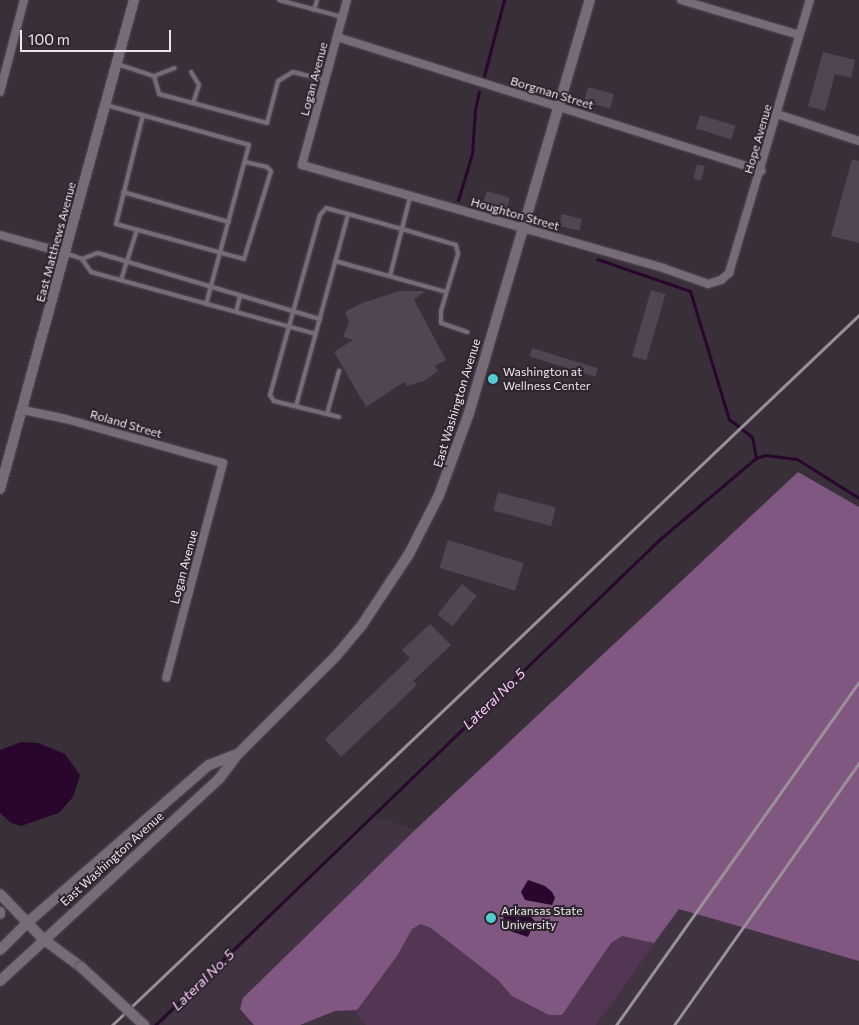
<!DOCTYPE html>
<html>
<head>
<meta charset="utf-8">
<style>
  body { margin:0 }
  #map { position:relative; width:859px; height:1025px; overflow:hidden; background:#392f39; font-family:Commissioner,sans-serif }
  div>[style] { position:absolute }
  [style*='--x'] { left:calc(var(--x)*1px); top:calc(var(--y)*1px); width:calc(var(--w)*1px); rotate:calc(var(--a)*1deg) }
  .built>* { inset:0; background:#423343 }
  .green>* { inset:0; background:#533654 }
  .forest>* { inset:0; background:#7f5781 }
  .water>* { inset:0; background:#29072c }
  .stream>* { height:3px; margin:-1.5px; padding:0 1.5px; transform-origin:1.5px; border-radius:1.5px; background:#29072c }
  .building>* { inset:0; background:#504550; transform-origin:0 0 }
  .roads { filter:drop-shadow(0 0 1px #554d55) drop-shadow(0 0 1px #554d55) }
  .service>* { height:4px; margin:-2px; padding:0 2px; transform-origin:2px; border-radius:2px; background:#776b78 }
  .minor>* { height:8px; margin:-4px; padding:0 4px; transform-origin:4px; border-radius:4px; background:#776b78 }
  .tertiary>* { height:10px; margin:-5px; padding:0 5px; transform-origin:5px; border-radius:5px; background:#776b78 }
  .rail>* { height:3px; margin:-1.5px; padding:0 1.5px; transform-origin:1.5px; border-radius:1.5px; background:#999199 }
  .bridges { filter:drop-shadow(0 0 1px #554d55) drop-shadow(0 0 1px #554d55) }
  .tertiary-bridge>* { height:10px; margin:-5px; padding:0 5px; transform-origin:5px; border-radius:5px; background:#776b78 }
  .dots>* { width:14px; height:14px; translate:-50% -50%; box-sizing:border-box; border:2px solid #2f252f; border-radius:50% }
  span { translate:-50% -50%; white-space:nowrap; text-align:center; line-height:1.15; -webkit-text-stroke:4px #2f252f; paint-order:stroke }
  .street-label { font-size:12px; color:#ede7ed }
  .poi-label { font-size:12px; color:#ede7ed }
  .left { translate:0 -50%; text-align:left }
  .water-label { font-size:14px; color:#fdcbff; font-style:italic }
  .scale { position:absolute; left:20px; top:30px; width:151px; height:22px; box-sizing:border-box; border:2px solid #ede7ed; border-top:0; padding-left:6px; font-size:15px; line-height:18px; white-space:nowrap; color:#ede7ed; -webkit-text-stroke:4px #2f252f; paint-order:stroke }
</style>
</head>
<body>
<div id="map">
  <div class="built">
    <div style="clip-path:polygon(374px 817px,859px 961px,859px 1025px,160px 1025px)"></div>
  </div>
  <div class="green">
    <div style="clip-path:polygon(415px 830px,679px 909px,596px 1025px,366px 1025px,358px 1017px,356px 1010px,335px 1011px,300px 1025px,254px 1025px,240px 1009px,243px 998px)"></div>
  </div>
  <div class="forest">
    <div style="clip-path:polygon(798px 472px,859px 507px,859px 961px,679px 909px,654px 943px,622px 936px,611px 943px,562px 1015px,549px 1015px,512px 996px,498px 980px,431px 928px,421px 924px,412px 929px,397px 956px,357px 1010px,335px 1011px,300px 1025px,254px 1025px,240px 1009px,243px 998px,415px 830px)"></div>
  </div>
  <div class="water">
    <div style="clip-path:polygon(21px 742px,38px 743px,65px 754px,80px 775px,73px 797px,59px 813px,21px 826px,11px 823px,0 813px,0 750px)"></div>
    <div style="clip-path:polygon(528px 880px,545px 886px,552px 892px,555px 898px,552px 905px,525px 900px,521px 892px)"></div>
    <div style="clip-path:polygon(512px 910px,525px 911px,535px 921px,528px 937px,504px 929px,502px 923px,505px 913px)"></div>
  </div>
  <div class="stream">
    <div style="--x:484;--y:76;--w:79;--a:-75.3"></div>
    <div style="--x:458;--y:200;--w:48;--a:-73.1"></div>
    <div style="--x:472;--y:154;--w:44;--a:-86.1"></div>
    <div style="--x:475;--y:110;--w:19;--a:-78"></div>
    <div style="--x:597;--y:259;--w:98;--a:19"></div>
    <div style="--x:690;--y:291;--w:134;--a:73.1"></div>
    <div style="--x:729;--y:419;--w:29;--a:38"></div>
    <div style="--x:752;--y:437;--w:21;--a:79"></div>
    <div style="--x:155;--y:1025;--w:701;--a:-43.9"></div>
    <div style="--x:660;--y:539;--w:126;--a:-40.2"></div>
    <div style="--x:756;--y:458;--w:9;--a:-18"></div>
    <div style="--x:765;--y:455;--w:32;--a:7"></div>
    <div style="--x:797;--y:459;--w:73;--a:32.2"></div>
  </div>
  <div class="building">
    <div style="clip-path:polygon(823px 52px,855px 60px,851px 78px,835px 74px,825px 111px,808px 106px)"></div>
    <div style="left:588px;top:87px;width:27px;height:15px;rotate:15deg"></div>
    <div style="left:700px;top:115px;width:37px;height:14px;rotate:17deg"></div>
    <div style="clip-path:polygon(852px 159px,859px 161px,859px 243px,831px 236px)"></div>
    <div style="left:697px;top:164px;width:8px;height:15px;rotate:14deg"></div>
    <div style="left:487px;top:191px;width:24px;height:13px;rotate:17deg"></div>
    <div style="left:562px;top:214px;width:21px;height:12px;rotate:14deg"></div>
    <div style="left:651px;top:290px;width:15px;height:69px;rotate:16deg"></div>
    <div style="clip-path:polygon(400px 291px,425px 291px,414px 300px,446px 360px,435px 366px,438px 371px,424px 381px,407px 386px,404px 382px,366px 407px,334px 352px,353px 340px,343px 337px,349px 322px,345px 312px,362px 303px)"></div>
    <div style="left:532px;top:348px;width:69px;height:9px;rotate:17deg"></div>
    <div style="left:498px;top:492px;width:60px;height:19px;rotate:15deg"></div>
    <div style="left:448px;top:540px;width:79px;height:29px;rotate:17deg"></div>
    <div style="left:462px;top:584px;width:19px;height:39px;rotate:39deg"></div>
    <div style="clip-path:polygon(430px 624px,451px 645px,413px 681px,417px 685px,341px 757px,325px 739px,410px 658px,402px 650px)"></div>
  </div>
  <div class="roads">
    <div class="service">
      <div style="--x:279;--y:0;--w:65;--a:15.1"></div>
      <div style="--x:314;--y:10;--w:10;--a:-73"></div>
      <div style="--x:117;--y:64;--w:39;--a:18"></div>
      <div style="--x:154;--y:76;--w:19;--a:74"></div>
      <div style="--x:159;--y:94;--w:112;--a:15"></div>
      <div style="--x:267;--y:123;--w:43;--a:-75.3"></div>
      <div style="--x:278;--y:81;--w:17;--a:-31"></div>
      <div style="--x:293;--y:72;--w:33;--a:14"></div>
      <div style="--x:191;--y:72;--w:15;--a:58"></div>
      <div style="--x:199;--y:85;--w:19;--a:108"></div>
      <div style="--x:154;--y:76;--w:22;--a:-21"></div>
      <div style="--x:106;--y:105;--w:148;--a:15.6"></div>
      <div style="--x:249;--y:145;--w:165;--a:105.1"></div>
      <div style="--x:143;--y:115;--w:112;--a:103.9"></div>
      <div style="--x:116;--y:224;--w:133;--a:15.3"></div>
      <div style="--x:244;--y:259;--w:92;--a:-72.9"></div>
      <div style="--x:271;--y:171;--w:6;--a:-135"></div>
      <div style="--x:267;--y:167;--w:22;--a:-167"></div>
      <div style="--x:123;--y:192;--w:110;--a:15.8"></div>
      <div style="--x:65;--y:253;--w:18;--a:19"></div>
      <div style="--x:82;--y:259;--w:16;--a:55"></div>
      <div style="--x:91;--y:272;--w:233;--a:15.4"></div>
      <div style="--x:82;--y:259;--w:17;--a:-21"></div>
      <div style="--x:98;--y:253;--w:232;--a:16.6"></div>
      <div style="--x:335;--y:261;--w:115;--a:15.6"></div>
      <div style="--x:390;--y:276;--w:49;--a:-75.7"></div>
      <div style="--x:402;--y:229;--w:56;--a:16.5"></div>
      <div style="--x:456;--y:245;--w:9;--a:77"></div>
      <div style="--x:458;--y:254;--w:59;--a:106.6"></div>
      <div style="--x:441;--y:311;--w:12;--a:90"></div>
      <div style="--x:441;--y:323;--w:28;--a:19"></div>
      <div style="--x:121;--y:280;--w:52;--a:-72.3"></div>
      <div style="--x:236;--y:312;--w:16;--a:-76"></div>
      <div style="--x:296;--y:406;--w:199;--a:-74.8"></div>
      <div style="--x:348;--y:214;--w:56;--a:15.5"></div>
      <div style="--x:402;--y:229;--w:34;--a:-76"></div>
      <div style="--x:327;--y:414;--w:45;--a:-74.4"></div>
      <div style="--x:339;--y:417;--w:67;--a:-166.2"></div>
      <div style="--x:274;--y:401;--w:7;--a:-124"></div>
      <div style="--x:270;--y:395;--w:187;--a:-74.5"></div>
      <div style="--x:320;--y:215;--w:9;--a:-49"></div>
      <div style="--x:326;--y:208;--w:23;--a:15"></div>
    </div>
    <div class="minor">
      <div style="--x:347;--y:0;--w:171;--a:105.3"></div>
      <div style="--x:302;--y:165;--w:375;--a:15.9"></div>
      <div style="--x:663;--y:268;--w:48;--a:19.6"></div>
      <div style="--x:708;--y:284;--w:14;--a:-17"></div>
      <div style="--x:721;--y:280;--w:11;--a:-41"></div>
      <div style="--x:729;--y:273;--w:285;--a:-73.5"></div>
      <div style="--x:681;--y:0;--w:123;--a:16.5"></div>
      <div style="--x:337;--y:37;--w:445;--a:17.5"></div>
      <div style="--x:0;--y:92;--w:95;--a:-75.4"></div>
      <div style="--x:777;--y:114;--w:86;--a:18.2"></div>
      <div style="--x:0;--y:235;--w:67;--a:15.5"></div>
      <div style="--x:23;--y:410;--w:44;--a:11.8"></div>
      <div style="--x:66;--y:419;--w:163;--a:15.7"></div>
      <div style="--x:223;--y:463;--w:222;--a:104.8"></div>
    </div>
    <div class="tertiary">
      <div style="--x:0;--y:489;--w:507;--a:-74.68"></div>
      <div style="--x:0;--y:894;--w:62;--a:46.3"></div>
      <div style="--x:43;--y:939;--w:47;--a:36.4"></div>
      <div style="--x:0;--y:912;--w:2;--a:90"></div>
      <div style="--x:0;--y:950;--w:38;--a:-45"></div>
      <div style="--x:27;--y:923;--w:241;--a:-41"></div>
      <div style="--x:209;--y:765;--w:30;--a:-21"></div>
      <div style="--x:0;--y:981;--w:298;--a:-42.7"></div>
      <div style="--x:219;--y:779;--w:31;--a:-53"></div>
      <div style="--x:238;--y:754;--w:139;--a:-45"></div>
      <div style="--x:336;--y:656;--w:40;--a:-50"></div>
      <div style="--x:362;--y:625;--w:85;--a:-56.5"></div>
      <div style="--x:409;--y:554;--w:66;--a:-63"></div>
      <div style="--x:439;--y:495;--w:87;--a:-69.9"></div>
      <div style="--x:469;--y:413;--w:430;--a:-73.7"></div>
    </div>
  </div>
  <div class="rail">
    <div style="--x:112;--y:1025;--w:1031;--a:-43.55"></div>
    <div style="--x:616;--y:1025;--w:420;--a:-54.7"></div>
    <div style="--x:674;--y:1025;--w:321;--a:-54.8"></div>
  </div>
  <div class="bridges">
    <div class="tertiary-bridge">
      <div style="--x:81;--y:967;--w:86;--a:42.6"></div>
    </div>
  </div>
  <div class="dots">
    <div style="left:493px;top:379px;background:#51ccd3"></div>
    <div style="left:491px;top:918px;background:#51ccd3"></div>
  </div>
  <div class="street-label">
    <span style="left:314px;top:79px;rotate:-75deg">Logan Avenue</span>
    <span style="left:552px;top:93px;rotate:17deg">Borgman Street</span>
    <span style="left:758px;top:139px;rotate:-74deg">Hope Avenue</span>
    <span style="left:515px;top:214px;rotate:16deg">Houghton Street</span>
    <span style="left:56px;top:242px;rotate:-75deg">East Matthews Avenue</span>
    <span style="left:457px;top:403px;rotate:-73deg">East Washington Avenue</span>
    <span style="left:126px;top:424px;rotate:16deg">Roland Street</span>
    <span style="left:184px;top:567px;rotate:-75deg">Logan Avenue</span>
    <span style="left:112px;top:859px;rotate:-42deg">East Washington Avenue</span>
  </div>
  <div class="poi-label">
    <span class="left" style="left:503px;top:379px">Washington at<br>Wellness Center</span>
    <span class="left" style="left:501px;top:918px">Arkansas State<br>University</span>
  </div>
  <div class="water-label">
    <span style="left:494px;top:699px;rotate:-44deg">Lateral No. 5</span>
    <span style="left:203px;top:980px;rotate:-44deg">Lateral No. 5</span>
  </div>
  <div class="scale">100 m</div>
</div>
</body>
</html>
